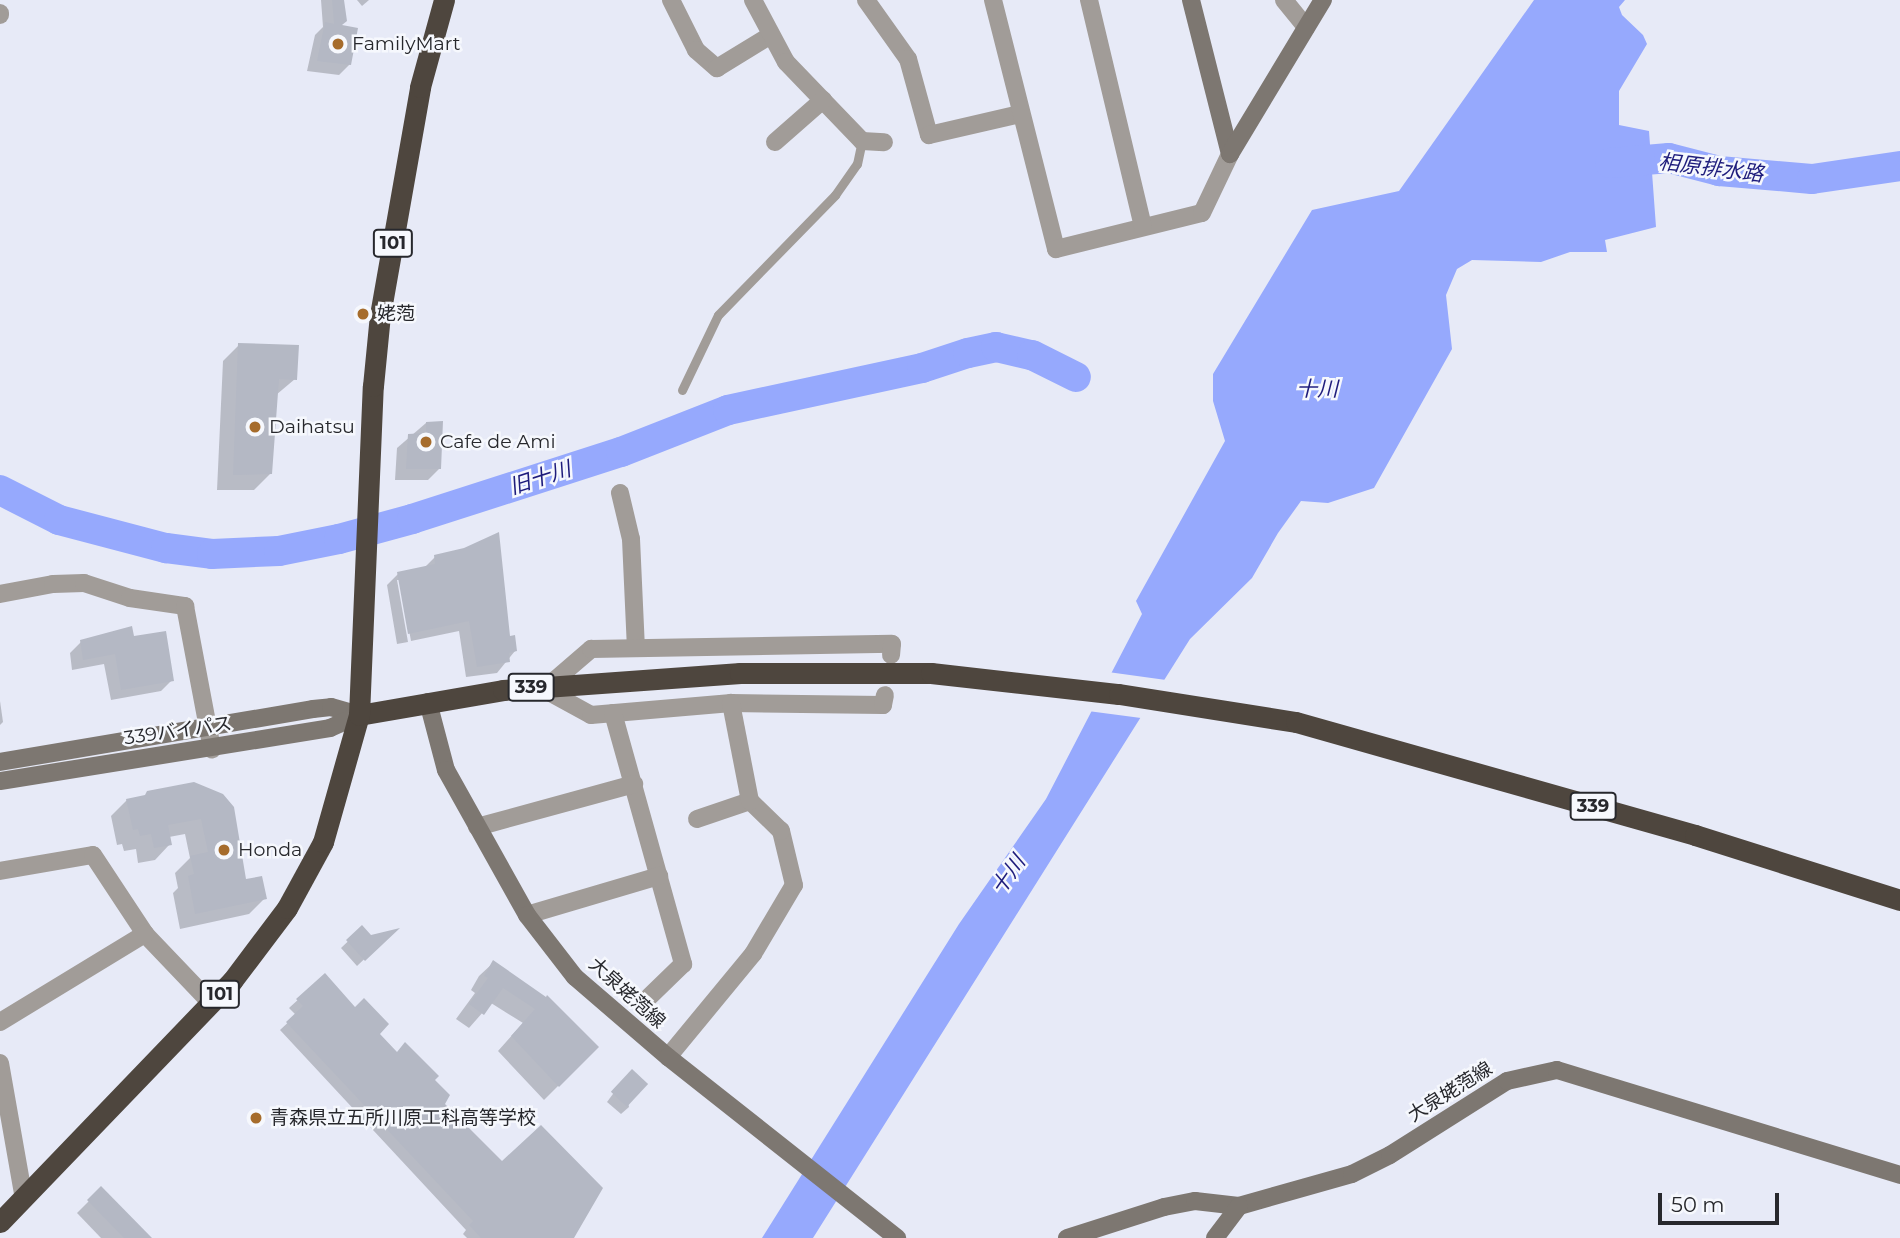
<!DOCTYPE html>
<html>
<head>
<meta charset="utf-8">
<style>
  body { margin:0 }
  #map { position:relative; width:1900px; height:1238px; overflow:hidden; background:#e7eaf7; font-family:Montserrat,"Noto Sans JP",sans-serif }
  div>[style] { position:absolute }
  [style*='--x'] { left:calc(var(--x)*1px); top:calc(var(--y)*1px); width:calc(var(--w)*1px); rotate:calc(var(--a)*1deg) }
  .water>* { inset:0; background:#96a9fd }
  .pier>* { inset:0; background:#e7eaf7 }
  .shadow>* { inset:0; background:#0003 }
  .river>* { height:30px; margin:-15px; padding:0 15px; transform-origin:15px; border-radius:15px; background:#96a9fd }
  .building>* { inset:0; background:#b4b8c4; transform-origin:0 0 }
  .lane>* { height:9px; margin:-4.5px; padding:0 4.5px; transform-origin:4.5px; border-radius:4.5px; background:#a19c98 }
  .street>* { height:18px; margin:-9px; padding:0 9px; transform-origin:9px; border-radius:9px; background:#a19c98 }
  .secondary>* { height:18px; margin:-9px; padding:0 9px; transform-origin:9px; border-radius:9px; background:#7d7771 }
  .highway>* { height:21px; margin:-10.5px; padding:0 10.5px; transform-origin:10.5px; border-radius:10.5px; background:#4e463e }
  .dots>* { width:19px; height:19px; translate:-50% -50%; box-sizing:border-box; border:4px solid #f6f8fd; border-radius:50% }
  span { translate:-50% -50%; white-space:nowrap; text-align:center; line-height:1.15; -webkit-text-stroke:5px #f6f8fd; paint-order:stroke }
  .shield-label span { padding:2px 5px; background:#f6f8fd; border:2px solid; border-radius:5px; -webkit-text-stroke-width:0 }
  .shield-label { font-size:18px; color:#27282d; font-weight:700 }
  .poi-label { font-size:19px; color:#27282d }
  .left { translate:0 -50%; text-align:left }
  .street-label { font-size:19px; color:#27282d }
  .water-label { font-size:21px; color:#1e1c7c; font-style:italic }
  .scale { position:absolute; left:1658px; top:1193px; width:121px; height:32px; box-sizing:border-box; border:4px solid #27282d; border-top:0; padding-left:9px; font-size:21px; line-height:24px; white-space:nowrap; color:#27282d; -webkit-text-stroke:5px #f6f8fd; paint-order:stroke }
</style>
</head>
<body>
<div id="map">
  <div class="water">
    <div style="clip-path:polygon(1534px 0,1625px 0,1619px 7px,1622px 15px,1643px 35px,1647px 44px,1619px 91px,1619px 125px,1649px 131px,1656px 227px,1605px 240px,1607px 252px,1570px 252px,1541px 262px,1472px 260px,1457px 269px,1446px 295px,1452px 349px,1374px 488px,1328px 503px,1301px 501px,1278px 533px,1252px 578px,1190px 639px,813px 1238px,762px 1238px,959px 924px,1046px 799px,1142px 614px,1136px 601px,1225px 441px,1213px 401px,1213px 374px,1312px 210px,1399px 191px)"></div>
  </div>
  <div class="pier">
    <div style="clip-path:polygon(1108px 672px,1166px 680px,1141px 718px,1088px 711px)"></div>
  </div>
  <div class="shadow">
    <div style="clip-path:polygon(321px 0,343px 0,339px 26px,350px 64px,339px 75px,307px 71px,315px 35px,323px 27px)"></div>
    <div style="clip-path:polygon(357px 0,369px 0,362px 6px)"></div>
    <div style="clip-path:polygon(239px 345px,295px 379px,276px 395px,270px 474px,254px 490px,217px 490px,223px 361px)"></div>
    <div style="clip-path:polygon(426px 423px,441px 423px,439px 469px,428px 480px,395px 480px,397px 448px)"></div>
    <div style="clip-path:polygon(435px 557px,508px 638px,515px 651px,497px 673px,466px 677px,459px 631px,411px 641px,400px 580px,397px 580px,408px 642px,397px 644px,387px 585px,398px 574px,423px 569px)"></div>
    <div style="clip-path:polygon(132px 638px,172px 680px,161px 691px,111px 700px,104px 664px,72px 670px,70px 653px,81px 642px)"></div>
    <div style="clip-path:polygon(0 701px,3px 722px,0 725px)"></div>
    <div style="clip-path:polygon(194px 784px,245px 881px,265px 898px,249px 914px,180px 929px,173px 893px,178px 888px,175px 873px,190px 858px,185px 834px,169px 837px,170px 844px,155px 860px,138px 863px,136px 849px,124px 851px,122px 844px,117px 845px,111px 816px,127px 800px)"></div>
    <div style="clip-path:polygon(362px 928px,371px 937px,394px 931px,357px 966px,341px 948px)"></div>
    <div style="clip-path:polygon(493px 963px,597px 1047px,544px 1100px,498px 1051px,523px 1023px,491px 1003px,469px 1028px,456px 1019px,475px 993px,471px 990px,479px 976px)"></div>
    <div style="clip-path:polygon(325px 975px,396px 1054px,433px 1080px,443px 1104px,572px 1238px,467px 1238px,463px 1234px,466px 1230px,280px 1030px,296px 1015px,289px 1008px)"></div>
    <div style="clip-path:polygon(624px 1079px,629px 1107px,621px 1114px,607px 1102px)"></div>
    <div style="clip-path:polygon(101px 1189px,149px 1238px,101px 1238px,77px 1213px)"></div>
  </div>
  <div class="river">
    <div style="--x:1610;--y:163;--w:59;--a:-4.8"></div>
    <div style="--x:1669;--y:158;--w:52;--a:14.6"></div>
    <div style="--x:1719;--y:171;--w:93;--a:4.9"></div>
    <div style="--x:1812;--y:179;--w:89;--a:-8.4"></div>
    <div style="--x:0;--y:490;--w:66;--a:27"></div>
    <div style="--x:59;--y:520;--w:111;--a:14.7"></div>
    <div style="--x:166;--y:548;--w:46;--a:7.4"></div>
    <div style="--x:212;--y:554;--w:67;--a:-2.6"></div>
    <div style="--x:279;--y:551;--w:61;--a:-11.3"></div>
    <div style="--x:339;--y:539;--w:76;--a:-15.3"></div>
    <div style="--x:412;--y:519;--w:219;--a:-17.8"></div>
    <div style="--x:621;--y:452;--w:115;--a:-21.4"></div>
    <div style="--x:728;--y:410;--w:198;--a:-12.2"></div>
    <div style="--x:922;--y:368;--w:48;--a:-18.1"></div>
    <div style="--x:968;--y:353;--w:29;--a:-12"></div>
    <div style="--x:996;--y:347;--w:37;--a:13"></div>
    <div style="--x:1032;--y:355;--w:49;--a:26.6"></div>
  </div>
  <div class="building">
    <div style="clip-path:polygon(332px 0,344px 0,347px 21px,342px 25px,358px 28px,351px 65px,317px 61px,325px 22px,334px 24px)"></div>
    <div style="clip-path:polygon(238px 343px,299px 345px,297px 380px,279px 379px,272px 474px,233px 475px)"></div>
    <div style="clip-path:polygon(443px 421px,441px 469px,406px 469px,408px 434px,426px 433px,426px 422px)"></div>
    <div style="clip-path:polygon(499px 532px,510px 636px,515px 635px,517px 651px,509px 653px,510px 662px,477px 667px,469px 621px,408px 634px,397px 572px,435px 564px,434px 555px,464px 548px)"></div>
    <div style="clip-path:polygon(132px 626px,134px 636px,166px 631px,174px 681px,121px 690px,115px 654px,83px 660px,80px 640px)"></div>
    <div style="clip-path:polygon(194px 782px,223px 794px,234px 807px,246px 879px,262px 876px,267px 899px,195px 914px,188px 876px,194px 874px,190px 856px,208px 852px,201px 819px,168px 825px,172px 845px,154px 848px,151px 834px,140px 836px,138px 829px,133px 830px,126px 799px,145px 795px,147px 791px)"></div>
    <div style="clip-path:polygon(362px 925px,371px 935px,400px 928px,365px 961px,346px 940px)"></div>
    <div style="clip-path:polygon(493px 960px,546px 997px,547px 995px,599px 1047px,559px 1087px,511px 1036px,535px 1009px,503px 988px,484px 1015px,469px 1004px,488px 978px,484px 976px)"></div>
    <div style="clip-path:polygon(325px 973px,355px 1007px,364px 998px,389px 1024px,380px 1034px,397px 1052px,405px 1042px,439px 1076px,435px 1080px,450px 1095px,445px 1104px,502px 1161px,541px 1125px,603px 1188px,574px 1238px,481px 1238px,469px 1225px,473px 1221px,286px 1022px,303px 1006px,296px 999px)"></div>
    <div style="left:632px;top:1069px;width:22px;height:31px;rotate:43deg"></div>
    <div style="clip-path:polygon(101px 1186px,152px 1238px,124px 1238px,87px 1200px)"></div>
  </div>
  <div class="lane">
    <div style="--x:682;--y:390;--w:83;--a:-64.4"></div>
    <div style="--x:718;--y:315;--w:168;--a:-45.7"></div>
    <div style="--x:835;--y:195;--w:38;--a:-55"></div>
    <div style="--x:857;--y:164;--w:24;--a:-78"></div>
  </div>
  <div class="street">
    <div style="--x:671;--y:0;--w:56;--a:63.4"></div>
    <div style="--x:696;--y:50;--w:28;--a:41"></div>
    <div style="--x:717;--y:68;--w:63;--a:-31.4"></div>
    <div style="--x:753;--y:0;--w:70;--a:62"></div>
    <div style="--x:786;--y:62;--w:110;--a:46.1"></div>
    <div style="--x:862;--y:141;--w:22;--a:3"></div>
    <div style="--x:866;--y:0;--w:72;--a:54.6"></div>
    <div style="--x:908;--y:59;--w:79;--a:74.6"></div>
    <div style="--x:929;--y:135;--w:93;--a:-13"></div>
    <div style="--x:993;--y:0;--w:257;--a:75.8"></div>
    <div style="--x:1056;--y:249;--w:150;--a:-13.9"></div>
    <div style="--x:1202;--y:213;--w:65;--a:-64.6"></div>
    <div style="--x:1089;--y:0;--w:232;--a:76.6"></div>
    <div style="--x:1284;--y:0;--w:35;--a:51"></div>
    <div style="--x:0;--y:13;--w:2;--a:90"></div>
    <div style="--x:775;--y:142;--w:64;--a:-41.2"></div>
    <div style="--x:620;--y:493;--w:47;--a:76.6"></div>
    <div style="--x:631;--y:539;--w:109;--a:87.4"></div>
    <div style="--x:0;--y:594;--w:54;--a:-10.7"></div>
    <div style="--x:53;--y:584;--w:31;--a:-2"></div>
    <div style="--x:84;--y:583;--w:48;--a:18.1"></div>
    <div style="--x:130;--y:598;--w:56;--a:8.3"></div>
    <div style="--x:185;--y:606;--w:146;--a:79.3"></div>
    <div style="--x:548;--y:686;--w:57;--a:-40.7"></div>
    <div style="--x:591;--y:649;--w:301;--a:-1"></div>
    <div style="--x:892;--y:644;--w:11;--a:95"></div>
    <div style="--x:540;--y:687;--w:58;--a:28.8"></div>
    <div style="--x:591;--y:715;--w:141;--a:-4.9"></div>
    <div style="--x:731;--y:703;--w:152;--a:0.8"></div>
    <div style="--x:883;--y:705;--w:10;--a:-79"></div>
    <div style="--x:613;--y:713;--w:261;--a:74.4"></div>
    <div style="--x:683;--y:964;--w:47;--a:135.9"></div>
    <div style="--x:697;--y:819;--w:56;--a:-18.8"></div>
    <div style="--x:477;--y:827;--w:163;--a:-15.3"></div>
    <div style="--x:0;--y:871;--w:94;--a:-9.8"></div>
    <div style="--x:93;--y:855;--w:95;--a:56.6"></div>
    <div style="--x:145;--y:934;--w:95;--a:46.3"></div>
    <div style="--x:527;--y:915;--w:138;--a:-16.5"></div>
    <div style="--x:0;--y:1022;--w:170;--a:-31.3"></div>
    <div style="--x:668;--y:1057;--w:134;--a:-50.5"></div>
    <div style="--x:753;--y:954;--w:80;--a:-59.3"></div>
    <div style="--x:794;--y:885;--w:56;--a:-103.5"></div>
    <div style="--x:781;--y:831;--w:43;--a:-135.9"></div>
    <div style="--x:750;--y:801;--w:100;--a:-101"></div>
    <div style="--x:0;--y:1063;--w:138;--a:80"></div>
  </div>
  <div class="secondary">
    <div style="--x:1191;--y:0;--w:159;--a:75.8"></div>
    <div style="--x:1230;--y:154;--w:180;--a:-58.9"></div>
    <div style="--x:428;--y:702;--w:70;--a:75.2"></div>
    <div style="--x:446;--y:770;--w:166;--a:60.8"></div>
    <div style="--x:527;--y:915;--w:78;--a:52.3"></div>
    <div style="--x:575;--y:977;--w:123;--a:40.7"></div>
    <div style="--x:668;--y:1057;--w:292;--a:38.3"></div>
    <div style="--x:0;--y:762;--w:317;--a:-9.6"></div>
    <div style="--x:313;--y:709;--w:18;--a:-6"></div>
    <div style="--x:331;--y:707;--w:29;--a:16"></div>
    <div style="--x:0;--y:781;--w:334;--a:-9.1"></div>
    <div style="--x:330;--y:728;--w:32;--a:-24"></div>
    <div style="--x:1067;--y:1238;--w:102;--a:-17.7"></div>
    <div style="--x:1164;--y:1207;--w:32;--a:-11"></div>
    <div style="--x:1195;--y:1201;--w:44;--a:6.5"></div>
    <div style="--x:1239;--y:1206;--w:117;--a:-15.8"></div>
    <div style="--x:1352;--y:1174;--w:42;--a:-26.6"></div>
    <div style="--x:1390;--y:1155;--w:138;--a:-32.3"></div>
    <div style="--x:1507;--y:1081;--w:51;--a:-12.4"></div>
    <div style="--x:1557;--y:1070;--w:359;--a:17"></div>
    <div style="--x:1215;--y:1238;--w:40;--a:-53"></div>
  </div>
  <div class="highway">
    <div style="--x:359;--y:715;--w:146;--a:-9.8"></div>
    <div style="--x:503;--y:690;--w:238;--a:-4.1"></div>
    <div style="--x:740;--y:673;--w:191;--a:0"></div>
    <div style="--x:931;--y:673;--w:189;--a:6.4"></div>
    <div style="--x:1119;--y:694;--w:179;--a:9"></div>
    <div style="--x:1296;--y:722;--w:415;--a:15.8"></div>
    <div style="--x:1695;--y:835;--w:215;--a:17.6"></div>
    <div style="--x:0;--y:1222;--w:335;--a:-46.1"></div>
    <div style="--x:232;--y:981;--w:91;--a:-53"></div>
    <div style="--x:287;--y:908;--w:75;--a:-61.4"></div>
    <div style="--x:323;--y:842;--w:132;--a:-74.2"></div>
    <div style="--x:359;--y:715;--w:329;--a:-87.6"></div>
    <div style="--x:373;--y:386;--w:71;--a:-84.4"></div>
    <div style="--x:380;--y:315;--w:231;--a:-80"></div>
    <div style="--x:420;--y:87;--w:90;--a:-74.6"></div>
  </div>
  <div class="dots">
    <div style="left:338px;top:44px;background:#a66c2c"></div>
    <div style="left:363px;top:314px;background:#a66c2c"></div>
    <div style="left:255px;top:427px;background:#a66c2c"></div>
    <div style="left:426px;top:442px;background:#a66c2c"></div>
    <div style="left:224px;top:850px;background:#a66c2c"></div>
    <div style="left:256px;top:1118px;background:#a66c2c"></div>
  </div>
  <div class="shield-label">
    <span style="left:393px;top:243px">101</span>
    <span style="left:531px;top:687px">339</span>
    <span style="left:1593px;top:806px">339</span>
    <span style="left:220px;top:994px">101</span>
  </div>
  <div class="poi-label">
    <span class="left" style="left:352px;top:44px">FamilyMart</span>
    <span class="left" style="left:377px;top:314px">姥萢</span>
    <span class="left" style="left:269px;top:427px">Daihatsu</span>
    <span class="left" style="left:440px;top:442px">Cafe de Ami</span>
    <span class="left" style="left:238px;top:850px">Honda</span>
    <span class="left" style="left:270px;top:1118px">青森県立五所川原工科高等学校</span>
  </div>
  <div class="street-label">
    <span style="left:178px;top:731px;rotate:-8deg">339バイパス</span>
    <span style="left:627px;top:993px;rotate:42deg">大泉姥萢線</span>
    <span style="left:1450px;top:1092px;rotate:-32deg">大泉姥萢線</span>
  </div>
  <div class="water-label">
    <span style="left:1711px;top:168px;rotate:7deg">相原排水路</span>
    <span style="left:1317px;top:389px">十川</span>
    <span style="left:540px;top:478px;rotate:-18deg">旧十川</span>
    <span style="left:1008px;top:875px;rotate:-55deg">十川</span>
  </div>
  <div class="scale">50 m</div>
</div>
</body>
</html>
